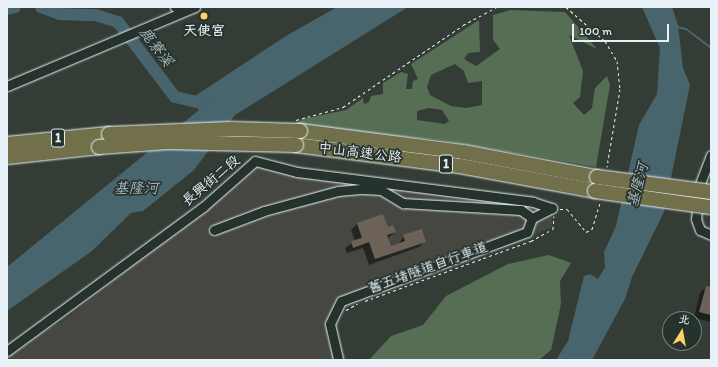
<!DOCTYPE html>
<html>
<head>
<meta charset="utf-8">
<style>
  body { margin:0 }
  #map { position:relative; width:718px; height:367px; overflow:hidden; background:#343c36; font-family:Itim,"LXGW WenKai TC",sans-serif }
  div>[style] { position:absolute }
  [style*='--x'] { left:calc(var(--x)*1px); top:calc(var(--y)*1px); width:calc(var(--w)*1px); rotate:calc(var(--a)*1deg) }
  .built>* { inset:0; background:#454740 }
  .green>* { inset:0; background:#566e54 }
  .water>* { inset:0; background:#48656e }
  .shadow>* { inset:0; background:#0007 }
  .stream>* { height:2px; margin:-1px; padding:0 1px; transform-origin:1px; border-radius:1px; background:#48656e }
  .river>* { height:12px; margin:-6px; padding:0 6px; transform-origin:6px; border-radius:6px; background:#48656e }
  .building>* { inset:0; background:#6d6258 }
  .path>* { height:1px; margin-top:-0.5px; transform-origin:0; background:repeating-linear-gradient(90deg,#e8f1f8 0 3px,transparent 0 6px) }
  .roads { filter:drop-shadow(0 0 1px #e8f1f8) drop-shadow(0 0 1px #e8f1f8) }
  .minor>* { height:9px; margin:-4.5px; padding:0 4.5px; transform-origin:4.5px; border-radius:4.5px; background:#26332d }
  .highway>* { height:14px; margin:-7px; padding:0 7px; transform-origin:7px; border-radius:7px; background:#71704a }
  .bridges { filter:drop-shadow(0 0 1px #e8f1f8) drop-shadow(0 0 1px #e8f1f8) }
  .highway-bridge>* { height:14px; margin:-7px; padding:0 7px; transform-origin:7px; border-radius:7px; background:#71704a }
  .dots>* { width:11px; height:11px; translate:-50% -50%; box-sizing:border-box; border:2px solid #26332d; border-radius:50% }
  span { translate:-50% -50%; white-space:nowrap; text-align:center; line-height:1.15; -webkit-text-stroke:3.5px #26332d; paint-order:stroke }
  .shield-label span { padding:1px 3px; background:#26332d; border:1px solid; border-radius:3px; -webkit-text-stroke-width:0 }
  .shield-label { font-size:13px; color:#e8f1f8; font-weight:700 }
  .poi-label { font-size:14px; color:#e8f1f8; font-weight:700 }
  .street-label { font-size:14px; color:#e8f1f8 }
  .water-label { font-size:15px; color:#a8b9c1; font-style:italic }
  .frame { position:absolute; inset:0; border:8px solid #e8f1f8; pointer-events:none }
  .north { position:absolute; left:662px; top:311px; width:40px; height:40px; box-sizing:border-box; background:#26332d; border:1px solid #747f7e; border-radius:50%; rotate:11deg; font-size:11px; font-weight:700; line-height:16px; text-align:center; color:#e8f1f8 }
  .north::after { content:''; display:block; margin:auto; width:14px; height:18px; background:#ffd166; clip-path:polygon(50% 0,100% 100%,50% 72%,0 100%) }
  .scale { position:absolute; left:572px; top:24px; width:97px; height:18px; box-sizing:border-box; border:2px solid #e8f1f8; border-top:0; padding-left:5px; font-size:12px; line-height:14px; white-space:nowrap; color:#e8f1f8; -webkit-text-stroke:3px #26332d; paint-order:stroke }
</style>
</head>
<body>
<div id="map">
  <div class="built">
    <div style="clip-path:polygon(258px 164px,300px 174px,544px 200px,552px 208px,552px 227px,481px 256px,346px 300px,330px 324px,327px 336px,335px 360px,7px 360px,7px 353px,66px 319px)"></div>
  </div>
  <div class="green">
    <div style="clip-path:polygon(evenodd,511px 10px,565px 12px,597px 49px,569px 35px,583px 71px,580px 97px,573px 103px,584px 115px,592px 108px,595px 88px,607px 76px,610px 85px,596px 167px,439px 140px,292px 126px,302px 119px,346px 110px,363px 98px,364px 104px,369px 102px,371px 96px,383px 94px,383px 83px,401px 72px,408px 74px,406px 89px,412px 89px,413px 81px,418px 79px,411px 64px,479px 20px,480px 52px,468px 53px,464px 59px,476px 66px,500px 49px,493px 40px,493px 15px,511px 10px,455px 64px,464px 71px,468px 83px,482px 81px,482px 105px,466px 108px,451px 106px,430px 95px,427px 87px,431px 75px,455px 64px,511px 10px,429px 108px,442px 110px,449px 121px,445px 124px,417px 120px,417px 111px,429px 108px)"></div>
    <div style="clip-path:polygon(549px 255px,571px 263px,560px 281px,561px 304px,551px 350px,539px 360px,369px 360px,391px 336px,423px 325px,446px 296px,508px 264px)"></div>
  </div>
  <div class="water">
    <div style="clip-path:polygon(337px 7px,408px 7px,235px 115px,194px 170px,143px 211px,131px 213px,92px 251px,7px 311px,7px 267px,199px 110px,192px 98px,286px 36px)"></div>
    <div style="clip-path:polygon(642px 7px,672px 7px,678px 25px,683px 68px,690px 85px,664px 212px,632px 277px,625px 299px,592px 360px,556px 360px,568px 341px,584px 276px,590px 274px,598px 279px,605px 267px,604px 252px,616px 226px,639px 125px,657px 94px,660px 48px)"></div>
  </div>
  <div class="shadow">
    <div style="clip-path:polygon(382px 215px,387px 229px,395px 232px,387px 239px,390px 248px,398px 245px,404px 236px,425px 241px,419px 247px,369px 265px,363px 248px,347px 253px,345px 248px,355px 241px,351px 230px,357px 224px)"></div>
    <div style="clip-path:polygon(706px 287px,711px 288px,711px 322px,694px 318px,700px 293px)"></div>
  </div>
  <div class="stream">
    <div style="--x:677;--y:27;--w:9;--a:13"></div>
    <div style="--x:686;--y:29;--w:31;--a:37"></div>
  </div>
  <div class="river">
    <div style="--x:41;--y:7;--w:20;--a:20"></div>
    <div style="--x:60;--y:14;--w:36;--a:2"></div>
    <div style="--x:96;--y:15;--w:23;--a:18"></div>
    <div style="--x:118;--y:22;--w:94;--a:52.8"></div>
    <div style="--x:175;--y:97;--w:35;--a:13"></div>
    <div style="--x:7;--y:9;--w:8;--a:-14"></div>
  </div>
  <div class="building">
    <div style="clip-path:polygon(383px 214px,388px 227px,393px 225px,396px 232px,387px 235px,391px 246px,405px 241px,403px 235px,422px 229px,426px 242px,375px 259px,369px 242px,353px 248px,351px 241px,362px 238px,357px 223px)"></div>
    <div style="clip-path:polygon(706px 286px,711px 287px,711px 315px,699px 312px)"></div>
  </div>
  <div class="path">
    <div style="--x:566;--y:7;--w:52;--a:41.1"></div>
    <div style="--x:605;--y:41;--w:23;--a:59"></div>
    <div style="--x:617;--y:61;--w:28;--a:84"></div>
    <div style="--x:620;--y:89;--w:79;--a:99.5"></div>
    <div style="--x:296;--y:120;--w:49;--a:-15.5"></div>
    <div style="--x:343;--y:107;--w:145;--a:-34.3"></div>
    <div style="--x:463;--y:25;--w:38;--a:-28"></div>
    <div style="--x:560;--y:209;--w:7;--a:0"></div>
    <div style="--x:567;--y:209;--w:30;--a:50"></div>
    <div style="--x:586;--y:232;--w:7;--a:-27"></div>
    <div style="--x:592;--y:229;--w:27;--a:-73"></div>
    <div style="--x:365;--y:301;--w:177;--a:-19.9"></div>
    <div style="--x:531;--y:241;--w:25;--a:-29"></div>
    <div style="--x:553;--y:229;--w:13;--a:-86"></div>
    <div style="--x:346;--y:310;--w:13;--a:-29"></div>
  </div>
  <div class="roads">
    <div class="minor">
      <div style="--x:175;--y:7;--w:16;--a:4"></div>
      <div style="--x:7;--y:86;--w:204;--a:-22.8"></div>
      <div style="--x:711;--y:155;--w:34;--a:111"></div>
      <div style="--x:699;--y:187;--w:32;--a:95"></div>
      <div style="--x:696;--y:219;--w:12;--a:70"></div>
      <div style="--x:700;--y:230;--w:12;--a:24"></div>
      <div style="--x:214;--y:230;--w:53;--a:-20.8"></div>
      <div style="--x:264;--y:211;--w:77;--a:-15.1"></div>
      <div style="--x:338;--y:191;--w:25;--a:-5"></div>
      <div style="--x:363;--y:189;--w:18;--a:3"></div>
      <div style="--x:381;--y:190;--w:26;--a:31"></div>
      <div style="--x:403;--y:203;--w:118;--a:3.4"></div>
      <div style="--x:521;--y:210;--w:14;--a:36"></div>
      <div style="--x:532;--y:218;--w:15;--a:110"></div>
      <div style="--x:527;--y:232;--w:198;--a:159.6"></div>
      <div style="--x:341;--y:301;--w:25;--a:116"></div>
      <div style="--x:330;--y:324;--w:37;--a:77"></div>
      <div style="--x:7;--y:351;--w:243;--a:-36.3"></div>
      <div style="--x:203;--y:207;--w:69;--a:-41.5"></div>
      <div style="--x:255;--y:161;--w:43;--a:14.7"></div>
      <div style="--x:297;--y:172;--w:238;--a:7.2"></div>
      <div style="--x:533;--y:202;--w:20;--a:18"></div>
      <div style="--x:552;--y:208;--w:22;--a:153"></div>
    </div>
    <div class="highway">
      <div style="--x:300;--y:131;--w:164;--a:7.3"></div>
      <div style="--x:463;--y:152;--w:136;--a:10.6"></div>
      <div style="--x:7;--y:144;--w:102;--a:-5.6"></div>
      <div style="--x:296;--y:145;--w:165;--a:7.3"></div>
      <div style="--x:460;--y:166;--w:137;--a:10.5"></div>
      <div style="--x:7;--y:157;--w:93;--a:-6.2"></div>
    </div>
  </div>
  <div class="bridges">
    <div class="highway-bridge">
      <div style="--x:109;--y:134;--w:121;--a:-2.4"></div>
      <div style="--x:230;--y:129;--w:70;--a:1.6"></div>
      <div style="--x:99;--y:147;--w:69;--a:-4.1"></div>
      <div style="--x:168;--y:142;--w:128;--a:1.3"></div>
      <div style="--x:597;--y:177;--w:115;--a:7.5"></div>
      <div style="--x:595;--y:191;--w:117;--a:7.9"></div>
    </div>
  </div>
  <div class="dots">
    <div style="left:204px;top:16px;background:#ffd166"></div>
  </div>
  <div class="shield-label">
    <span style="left:58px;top:138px">1</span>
    <span style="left:446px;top:164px">1</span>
  </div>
  <div class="poi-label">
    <span style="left:204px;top:31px">天使宮</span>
  </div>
  <div class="street-label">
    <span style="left:360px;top:153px;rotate:7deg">中山高速公路</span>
    <span style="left:211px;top:181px;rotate:-40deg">長興街二段</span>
    <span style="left:428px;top:268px;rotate:-20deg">舊五堵隧道自行車道</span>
  </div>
  <div class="water-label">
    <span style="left:156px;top:47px;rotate:53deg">鹿寮溪</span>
    <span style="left:638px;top:185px;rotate:-75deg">基隆河</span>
    <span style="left:136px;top:189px">基隆河</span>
  </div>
  <div class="frame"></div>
  <div class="north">北</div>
  <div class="scale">100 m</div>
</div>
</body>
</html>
